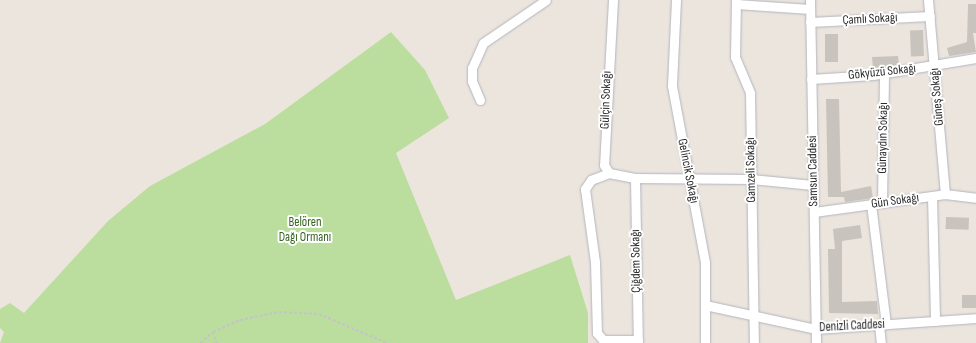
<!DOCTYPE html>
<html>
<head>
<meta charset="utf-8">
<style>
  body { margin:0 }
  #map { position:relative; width:976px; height:343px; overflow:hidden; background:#ece5de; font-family:"Sofia Sans Condensed",sans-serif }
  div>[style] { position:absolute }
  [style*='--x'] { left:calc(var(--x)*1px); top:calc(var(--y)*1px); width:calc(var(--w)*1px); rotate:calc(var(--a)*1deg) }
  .green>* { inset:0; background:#bbde9f }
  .building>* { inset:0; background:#c8c3bd; transform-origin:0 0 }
  .path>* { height:1.5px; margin-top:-0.75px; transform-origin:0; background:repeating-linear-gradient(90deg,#c4c4c4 0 3px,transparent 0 5px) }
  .roads { filter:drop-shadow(0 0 1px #b2b5be) drop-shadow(0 0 1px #b2b5be) }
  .minor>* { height:9px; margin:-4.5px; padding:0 4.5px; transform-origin:4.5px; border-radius:4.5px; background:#fff }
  span { translate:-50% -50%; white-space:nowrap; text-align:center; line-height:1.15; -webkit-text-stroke:4px #fff; paint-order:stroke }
  .street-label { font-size:13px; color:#2b2b2b }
  .park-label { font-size:13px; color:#356320 }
</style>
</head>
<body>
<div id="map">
  <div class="green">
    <div style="clip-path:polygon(391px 32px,425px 70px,449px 118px,396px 153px,456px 300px,570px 255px,588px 313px,588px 343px,0 343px,4px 332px,0 328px,0 309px,10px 303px,24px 313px,108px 221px,150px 186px,265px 124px)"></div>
  </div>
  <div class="building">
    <div style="clip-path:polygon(968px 4px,976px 4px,976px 33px,973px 33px,976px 52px,949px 56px,947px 48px,967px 42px)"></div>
    <div style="left:923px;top:30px;width:26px;height:13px;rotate:88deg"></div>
    <div style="left:825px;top:34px;width:13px;height:28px"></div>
    <div style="clip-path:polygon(898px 56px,899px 65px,873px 69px,872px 57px)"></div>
    <div style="clip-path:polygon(826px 99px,839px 99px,841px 192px,871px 186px,873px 198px,845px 202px,844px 197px,828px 197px)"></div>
    <div style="left:946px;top:217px;width:23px;height:12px;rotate:2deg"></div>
    <div style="clip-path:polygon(860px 225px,862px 238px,842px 241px,842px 302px,877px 301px,878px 314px,829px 313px,828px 249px,835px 249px,833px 229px)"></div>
    <div style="left:962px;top:295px;width:14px;height:13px"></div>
  </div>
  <div class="path">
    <div style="--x:213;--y:332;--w:12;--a:70"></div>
    <div style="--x:200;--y:343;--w:17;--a:-40"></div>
    <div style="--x:213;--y:332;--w:30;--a:-24"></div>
    <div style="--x:240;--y:320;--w:40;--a:-12"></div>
    <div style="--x:279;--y:312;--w:40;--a:2.9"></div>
    <div style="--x:319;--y:314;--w:74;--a:23.1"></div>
  </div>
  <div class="roads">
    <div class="minor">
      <div style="--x:613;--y:0;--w:165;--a:93.1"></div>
      <div style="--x:604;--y:165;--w:9;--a:58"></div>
      <div style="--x:609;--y:173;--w:26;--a:11"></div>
      <div style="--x:635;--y:178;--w:116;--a:0.5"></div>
      <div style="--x:751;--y:179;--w:62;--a:5.5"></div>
      <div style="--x:676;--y:0;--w:86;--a:92.7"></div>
      <div style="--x:672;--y:86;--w:180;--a:79.4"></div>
      <div style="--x:705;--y:263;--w:80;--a:90"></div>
      <div style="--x:736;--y:0;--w:57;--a:91"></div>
      <div style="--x:735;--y:57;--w:39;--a:67"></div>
      <div style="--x:750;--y:93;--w:250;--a:89.1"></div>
      <div style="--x:810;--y:0;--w:343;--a:89"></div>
      <div style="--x:928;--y:0;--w:195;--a:85"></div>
      <div style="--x:736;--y:4;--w:74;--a:3.9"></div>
      <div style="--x:810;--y:22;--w:120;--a:-2.9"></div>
      <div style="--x:811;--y:79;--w:62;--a:-3.7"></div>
      <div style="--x:873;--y:75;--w:104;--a:-9.4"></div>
      <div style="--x:480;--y:100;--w:21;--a:-113"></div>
      <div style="--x:472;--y:81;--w:13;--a:-90"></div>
      <div style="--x:472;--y:68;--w:27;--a:-66"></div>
      <div style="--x:483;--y:43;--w:76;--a:-34.3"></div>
      <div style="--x:609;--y:173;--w:19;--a:159"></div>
      <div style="--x:591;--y:180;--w:11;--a:124"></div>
      <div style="--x:585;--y:189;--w:74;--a:82.2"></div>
      <div style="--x:595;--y:262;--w:71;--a:88.4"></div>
      <div style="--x:597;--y:333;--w:9;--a:49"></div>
      <div style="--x:603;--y:340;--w:35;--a:0"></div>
      <div style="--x:635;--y:178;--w:165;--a:89"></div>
      <div style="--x:932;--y:196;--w:125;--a:88.6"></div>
      <div style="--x:882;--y:203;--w:130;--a:-89.1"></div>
      <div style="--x:871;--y:204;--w:121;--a:82.9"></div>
      <div style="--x:814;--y:212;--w:132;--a:-7.8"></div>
      <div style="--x:945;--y:194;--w:31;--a:7"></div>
      <div style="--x:705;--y:305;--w:114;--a:12.2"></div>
      <div style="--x:816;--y:329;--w:160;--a:-3.9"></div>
      <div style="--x:879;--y:325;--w:18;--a:84"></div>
    </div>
  </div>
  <div class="street-label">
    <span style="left:870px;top:19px;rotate:-3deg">Çamlı Sokağı</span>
    <span style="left:882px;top:72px;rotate:-6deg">Gökyüzü Sokağı</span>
    <span style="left:937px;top:97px;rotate:-95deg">Güneş Sokağı</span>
    <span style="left:606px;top:100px;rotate:-88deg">Gülçin Sokağı</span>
    <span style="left:883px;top:138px;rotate:-89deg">Günaydın Sokağı</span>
    <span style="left:751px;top:170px;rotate:-91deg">Gamzeli Sokağı</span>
    <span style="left:688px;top:171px;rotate:79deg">Gelincik Sokağı</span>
    <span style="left:813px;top:171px;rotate:-91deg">Samsun Caddesi</span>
    <span style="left:895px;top:201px;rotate:-8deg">Gün Sokağı</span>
    <span style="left:636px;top:261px;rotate:-91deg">Çiğdem Sokağı</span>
    <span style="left:852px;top:326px;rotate:-3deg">Denizli Caddesi</span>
  </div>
  <div class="park-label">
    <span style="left:305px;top:230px">Belören<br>Dağı Ormanı</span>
  </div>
</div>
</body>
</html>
